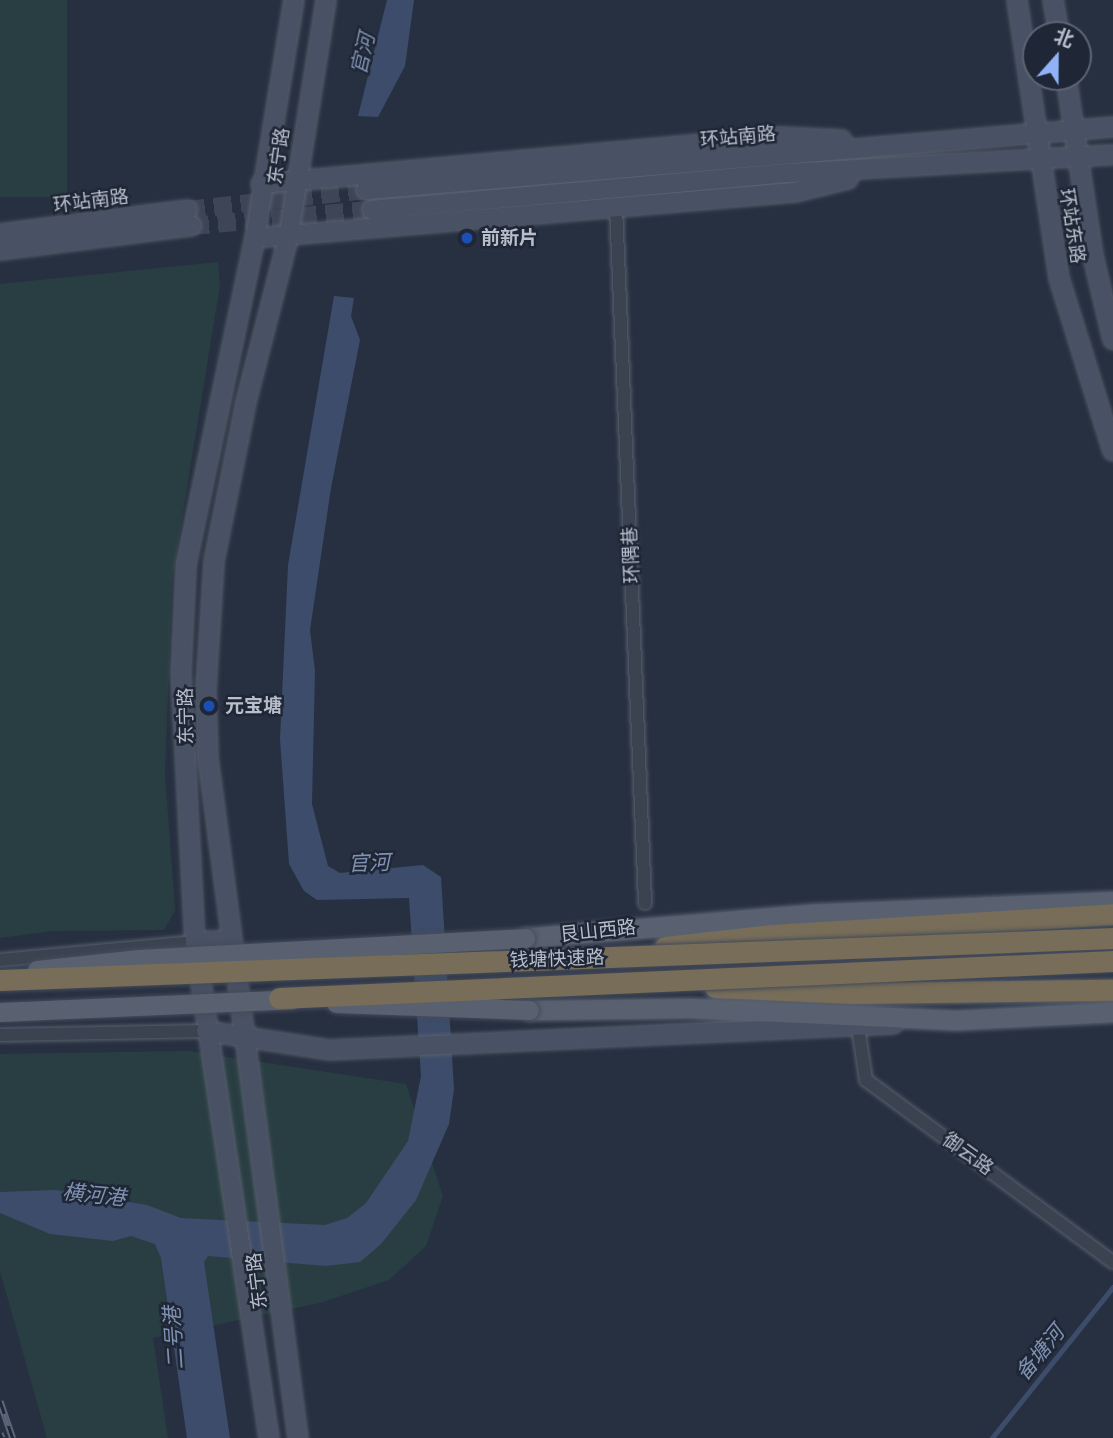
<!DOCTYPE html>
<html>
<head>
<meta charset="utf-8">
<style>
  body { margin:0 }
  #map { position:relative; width:1113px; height:1438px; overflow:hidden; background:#273041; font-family:Poppins,"Noto Sans SC",sans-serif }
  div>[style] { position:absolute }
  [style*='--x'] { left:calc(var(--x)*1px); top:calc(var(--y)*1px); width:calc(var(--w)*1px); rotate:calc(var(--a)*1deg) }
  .green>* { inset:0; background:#293e42; transform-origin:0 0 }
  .water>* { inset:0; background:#3d4c6a }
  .stream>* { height:4.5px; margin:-2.25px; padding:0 2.25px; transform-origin:2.25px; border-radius:2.25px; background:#3d4c6a }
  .secondary-tunnel>* { height:18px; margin-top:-9px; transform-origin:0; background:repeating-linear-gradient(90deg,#3d4556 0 18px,transparent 0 27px) }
  .roads { filter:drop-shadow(0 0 2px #59606e) drop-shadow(0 0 2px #59606e) }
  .street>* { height:12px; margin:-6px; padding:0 6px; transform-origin:6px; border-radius:6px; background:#3b4351 }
  .secondary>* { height:18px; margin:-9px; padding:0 9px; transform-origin:9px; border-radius:9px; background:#495164 }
  .primary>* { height:19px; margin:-9.5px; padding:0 9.5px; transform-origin:9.5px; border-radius:9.5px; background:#596171 }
  .highway>* { height:21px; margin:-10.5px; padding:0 10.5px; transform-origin:10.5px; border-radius:10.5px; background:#776d58 }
  .rail>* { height:7px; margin-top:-3.5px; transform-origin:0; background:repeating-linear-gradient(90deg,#1f2736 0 13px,#5d6678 0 26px); box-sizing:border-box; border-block:2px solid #5d6678 }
  .bridges { filter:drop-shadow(0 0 2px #454b5a) drop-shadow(0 0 2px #454b5a) }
  .primary-bridge>* { height:19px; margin:-9.5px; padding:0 9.5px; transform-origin:9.5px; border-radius:9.5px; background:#596171 }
  .highway-bridge>* { height:21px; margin:-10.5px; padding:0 10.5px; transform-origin:10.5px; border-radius:10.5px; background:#776d58 }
  .dots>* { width:19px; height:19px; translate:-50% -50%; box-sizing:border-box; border:4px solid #1f2736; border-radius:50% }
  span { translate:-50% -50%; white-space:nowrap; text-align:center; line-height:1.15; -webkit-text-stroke:5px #1f2736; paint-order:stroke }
  .street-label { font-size:19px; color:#b8becb }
  .poi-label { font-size:19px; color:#b8becb; font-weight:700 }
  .left { translate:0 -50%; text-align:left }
  .water-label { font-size:21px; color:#8092b2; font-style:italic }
  .north { position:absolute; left:1022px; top:21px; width:70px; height:70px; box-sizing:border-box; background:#1f2736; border:2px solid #5c6372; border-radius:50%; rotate:21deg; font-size:19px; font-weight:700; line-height:28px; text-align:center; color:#b8becb }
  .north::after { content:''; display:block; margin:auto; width:24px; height:32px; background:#91b2f7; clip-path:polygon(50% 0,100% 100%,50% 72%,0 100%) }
</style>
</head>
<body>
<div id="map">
  <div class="green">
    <div style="left:0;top:0;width:67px;height:197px"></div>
    <div style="clip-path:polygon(218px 262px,220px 285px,172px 580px,165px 774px,175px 910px,164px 930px,53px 931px,0 938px,0 284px)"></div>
    <div style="clip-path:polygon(188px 1051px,406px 1084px,443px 1196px,426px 1246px,389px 1280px,320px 1303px,153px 1338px,168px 1438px,47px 1438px,0 1271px,0 1054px)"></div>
  </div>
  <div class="water">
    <div style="clip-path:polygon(387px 0,414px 0,405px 66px,378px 117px,358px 116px)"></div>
    <div style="clip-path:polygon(334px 296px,354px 298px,351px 316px,360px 340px,331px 488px,310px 630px,315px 671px,312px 804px,328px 866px,340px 873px,423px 865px,441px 877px,454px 1089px,449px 1124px,416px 1200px,381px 1244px,360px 1262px,326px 1266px,208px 1256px,204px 1262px,230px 1438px,187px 1438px,161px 1258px,155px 1244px,131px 1236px,113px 1241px,50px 1234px,0 1213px,0 1192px,56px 1190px,147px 1205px,181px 1218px,325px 1225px,347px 1218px,366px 1203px,408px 1141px,421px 1076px,409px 898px,317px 900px,304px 891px,289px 864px,280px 739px,288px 565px)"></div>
  </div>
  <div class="stream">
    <div style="--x:992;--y:1438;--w:193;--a:-51.3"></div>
  </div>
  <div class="secondary-tunnel">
    <div style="--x:187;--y:210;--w:180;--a:-6.4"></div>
    <div style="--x:191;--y:226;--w:182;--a:-5.1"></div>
  </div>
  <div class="roads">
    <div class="street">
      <div style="--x:616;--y:207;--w:697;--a:87.61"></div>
      <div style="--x:0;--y:960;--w:196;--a:-5.3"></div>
      <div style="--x:858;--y:1027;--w:54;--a:81.4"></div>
      <div style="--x:866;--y:1080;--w:307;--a:36.4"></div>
      <div style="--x:0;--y:1035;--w:206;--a:-1.1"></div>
    </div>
    <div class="secondary">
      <div style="--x:1017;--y:0;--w:281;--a:81.4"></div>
      <div style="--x:1059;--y:278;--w:181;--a:72.7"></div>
      <div style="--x:1053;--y:0;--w:36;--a:80"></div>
      <div style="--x:1066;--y:77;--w:181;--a:81.4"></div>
      <div style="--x:1093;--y:256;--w:86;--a:76.6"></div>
      <div style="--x:261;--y:184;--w:520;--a:-5.18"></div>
      <div style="--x:779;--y:137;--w:63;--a:2.7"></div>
      <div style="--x:366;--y:190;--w:750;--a:-4.82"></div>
      <div style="--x:372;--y:210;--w:418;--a:-5.1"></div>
      <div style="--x:788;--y:173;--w:325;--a:-3.2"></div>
      <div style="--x:0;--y:234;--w:189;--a:-7.3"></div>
      <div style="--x:255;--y:238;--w:542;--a:-4.87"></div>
      <div style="--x:795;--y:192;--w:55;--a:-13.8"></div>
      <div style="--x:0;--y:250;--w:193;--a:-7.2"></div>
      <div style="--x:195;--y:942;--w:37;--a:-3"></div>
      <div style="--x:206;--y:1031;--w:124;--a:8.8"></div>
      <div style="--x:329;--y:1050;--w:565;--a:-2.64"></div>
      <div style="--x:269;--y:1438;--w:501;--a:-98.49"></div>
      <div style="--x:195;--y:942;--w:269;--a:-93"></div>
      <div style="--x:181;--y:673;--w:108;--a:-87.3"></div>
      <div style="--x:186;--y:565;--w:334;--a:-78.1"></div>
      <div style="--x:255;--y:238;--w:241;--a:-80.7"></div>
      <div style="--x:298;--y:1438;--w:686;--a:-97.54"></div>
      <div style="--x:208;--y:758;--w:69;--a:-91.7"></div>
      <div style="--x:206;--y:689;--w:128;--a:-86.4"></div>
      <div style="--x:214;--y:561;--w:166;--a:-78.6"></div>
      <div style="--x:247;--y:398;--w:169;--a:-75.6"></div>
      <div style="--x:289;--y:234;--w:237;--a:-81"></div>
    </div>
    <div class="primary">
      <div style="--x:525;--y:938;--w:284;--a:-4.8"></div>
      <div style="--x:808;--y:914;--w:305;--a:-2.4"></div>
      <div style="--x:529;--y:1010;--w:162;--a:-0.7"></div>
      <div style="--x:691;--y:1008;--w:265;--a:2.6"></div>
      <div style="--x:956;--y:1020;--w:157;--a:-2.9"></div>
    </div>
    <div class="highway">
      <div style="--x:665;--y:947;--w:108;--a:-6.4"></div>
      <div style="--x:772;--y:935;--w:342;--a:-3.5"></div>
      <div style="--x:715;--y:987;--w:138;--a:2.5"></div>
      <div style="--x:853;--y:993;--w:260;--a:-0.7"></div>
    </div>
  </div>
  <div class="rail">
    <div style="--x:0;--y:1401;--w:39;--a:71"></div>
    <div style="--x:0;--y:1433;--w:5;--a:68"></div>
  </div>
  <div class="bridges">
    <div class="primary-bridge">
      <div style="--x:37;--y:970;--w:102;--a:-6.2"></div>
      <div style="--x:138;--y:959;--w:388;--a:-3.1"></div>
      <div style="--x:336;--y:1003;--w:193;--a:2.1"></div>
      <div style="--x:0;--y:1012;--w:293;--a:-2.5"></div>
    </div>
    <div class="highway-bridge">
      <div style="--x:0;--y:980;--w:1114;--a:-2.16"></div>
      <div style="--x:279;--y:998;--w:835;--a:-2.54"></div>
    </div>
  </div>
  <div class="dots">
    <div style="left:467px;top:238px;background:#1a4fb4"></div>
    <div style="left:209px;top:706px;background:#1a4fb4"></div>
  </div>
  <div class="street-label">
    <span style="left:738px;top:137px;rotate:-5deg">环站南路</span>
    <span style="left:279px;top:156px;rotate:-82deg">东宁路</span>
    <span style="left:91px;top:201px;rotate:-7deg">环站南路</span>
    <span style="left:1072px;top:226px;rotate:81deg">环站东路</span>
    <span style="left:631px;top:555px;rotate:-92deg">环隅巷</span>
    <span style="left:186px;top:716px;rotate:-91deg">东宁路</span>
    <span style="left:598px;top:931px;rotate:-6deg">艮山西路</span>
    <span style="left:557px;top:959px;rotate:-2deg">钱塘快速路</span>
    <span style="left:968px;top:1154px;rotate:36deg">御云路</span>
    <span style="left:257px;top:1281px;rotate:-97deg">东宁路</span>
  </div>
  <div class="poi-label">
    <span class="left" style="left:481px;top:238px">前新片</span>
    <span class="left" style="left:225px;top:706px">元宝塘</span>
  </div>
  <div class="water-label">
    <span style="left:363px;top:54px;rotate:-77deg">官河</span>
    <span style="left:369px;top:863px;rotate:-2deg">官河</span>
    <span style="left:94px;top:1195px;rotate:6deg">横河港</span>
    <span style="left:174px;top:1338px;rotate:-94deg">二号港</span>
    <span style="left:1040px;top:1353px;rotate:-51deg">备塘河</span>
  </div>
  <div class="north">北</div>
</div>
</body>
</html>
